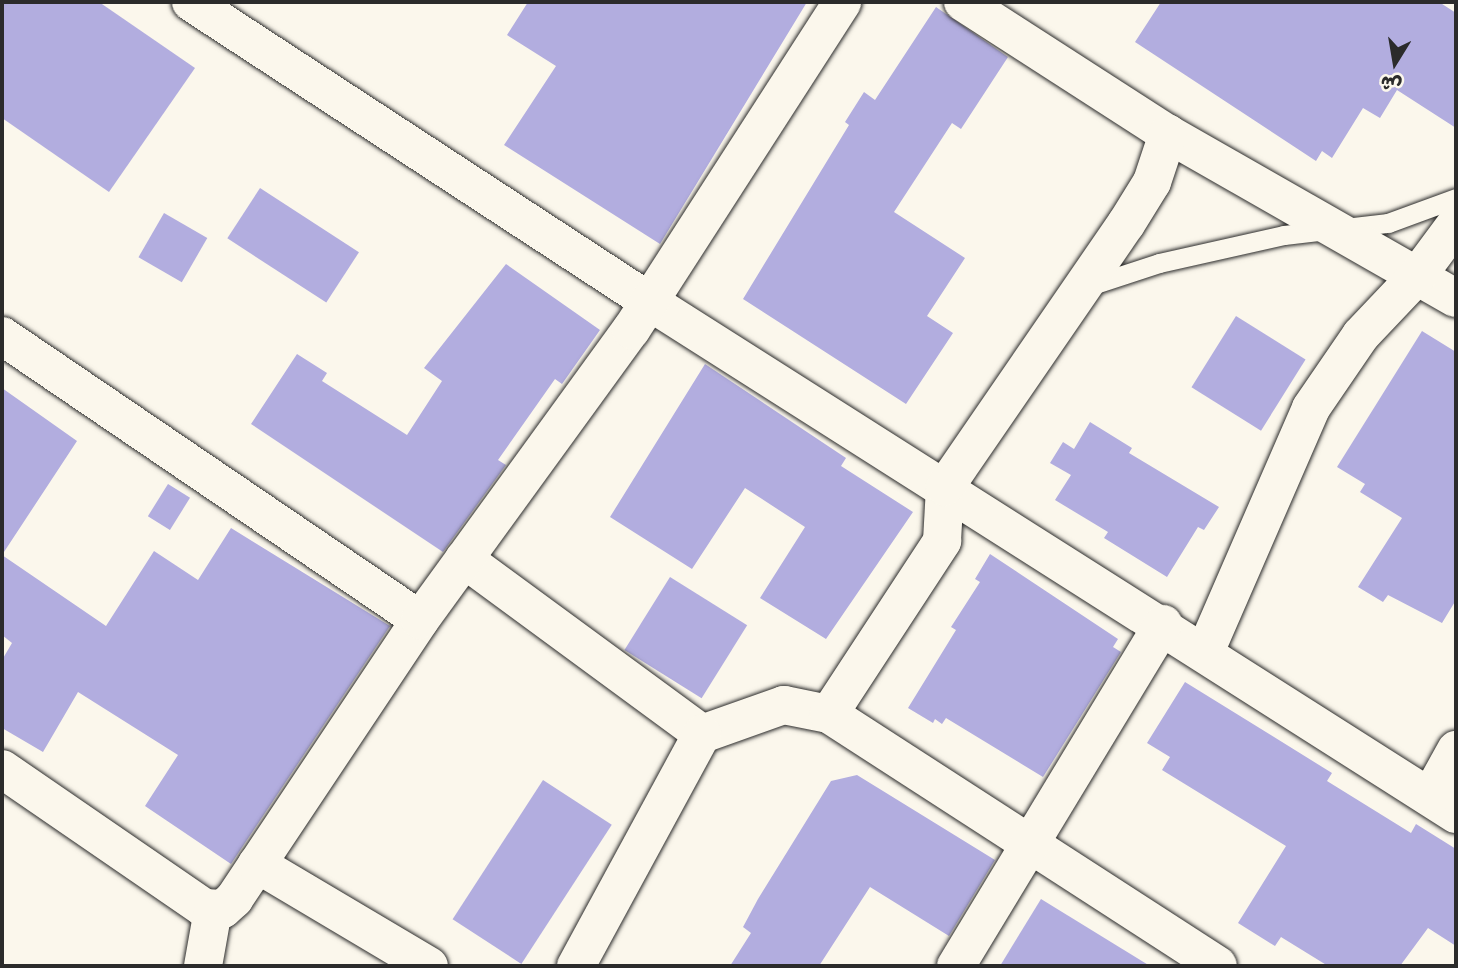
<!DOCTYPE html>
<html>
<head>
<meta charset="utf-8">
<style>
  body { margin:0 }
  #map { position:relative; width:1458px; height:968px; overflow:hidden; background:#fbf7ec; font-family:Pangolin,"Playpen Sans Arabic",sans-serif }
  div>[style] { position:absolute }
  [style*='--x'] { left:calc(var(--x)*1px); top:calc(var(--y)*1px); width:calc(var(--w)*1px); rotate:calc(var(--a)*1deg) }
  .building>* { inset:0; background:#b2addf; transform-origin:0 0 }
  .roads { filter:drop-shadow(0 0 2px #2b2b2b) drop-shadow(0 0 2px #2b2b2b) }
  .lane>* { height:19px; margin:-9.5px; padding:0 9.5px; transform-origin:9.5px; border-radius:9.5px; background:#fbf7ec }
  .street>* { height:38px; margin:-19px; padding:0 19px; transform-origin:19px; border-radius:19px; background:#fbf7ec }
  span { translate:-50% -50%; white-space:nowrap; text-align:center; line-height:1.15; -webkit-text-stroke:5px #fbf7ec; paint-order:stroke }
  .frame { position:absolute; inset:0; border:4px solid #2b2b2b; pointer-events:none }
  .north { position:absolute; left:1360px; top:28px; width:70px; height:70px; -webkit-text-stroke:5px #fbf7ec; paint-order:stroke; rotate:191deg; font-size:19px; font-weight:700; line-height:28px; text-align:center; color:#2b2b2b }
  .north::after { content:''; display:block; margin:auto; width:24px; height:32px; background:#2b2b2b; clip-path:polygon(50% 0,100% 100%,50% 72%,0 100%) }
</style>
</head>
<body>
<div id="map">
  <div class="building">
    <div style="clip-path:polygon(2px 2px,99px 2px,195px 68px,109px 192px,2px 118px)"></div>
    <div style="clip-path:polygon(528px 2px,807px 2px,660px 244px,504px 145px,556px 66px,507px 35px)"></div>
    <div style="clip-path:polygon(1161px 2px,1439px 2px,1456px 13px,1456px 128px,1397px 90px,1380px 118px,1363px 108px,1332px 158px,1322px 151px,1316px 161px,1135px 42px)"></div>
    <div style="clip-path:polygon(936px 7px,1008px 57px,961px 129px,952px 123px,894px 212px,965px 258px,927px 316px,953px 333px,906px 404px,743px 299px,849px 125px,845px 122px,864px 92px,875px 100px)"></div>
    <div style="left:260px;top:188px;width:118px;height:60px;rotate:33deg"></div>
    <div style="left:164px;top:213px;width:50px;height:51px;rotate:30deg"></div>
    <div style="clip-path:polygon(506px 264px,600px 330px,562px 384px,555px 379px,498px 460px,506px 465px,443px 552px,251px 424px,297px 354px,327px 373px,322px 381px,407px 435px,442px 381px,424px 368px)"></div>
    <div style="left:1236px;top:316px;width:82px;height:84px;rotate:32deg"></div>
    <div style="clip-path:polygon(1422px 331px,1456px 352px,1456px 600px,1442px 623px,1388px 595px,1383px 602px,1358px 587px,1402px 518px,1360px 492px,1365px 484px,1337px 467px)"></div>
    <div style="clip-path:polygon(705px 364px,846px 458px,841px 466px,913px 512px,826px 639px,760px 598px,805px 527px,745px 488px,692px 569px,610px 517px)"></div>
    <div style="clip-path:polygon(2px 388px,77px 441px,2px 555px,106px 626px,154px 551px,198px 580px,231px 528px,390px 626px,231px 864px,145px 806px,178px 755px,78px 692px,43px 752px,2px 728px,2px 660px,12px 643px,2px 635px)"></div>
    <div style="clip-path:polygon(1090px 422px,1132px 448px,1129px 453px,1219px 507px,1204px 530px,1198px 527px,1167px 577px,1104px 538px,1108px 532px,1055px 500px,1071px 475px,1050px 463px,1063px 442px,1074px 449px)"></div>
    <div style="left:168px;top:484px;width:26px;height:38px;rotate:32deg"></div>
    <div style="clip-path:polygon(990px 554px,1118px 639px,1113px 647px,1121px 652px,1043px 777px,946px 718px,942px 724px,935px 719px,933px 723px,908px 708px,956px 630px,951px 627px,980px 582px,975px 579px)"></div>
    <div style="left:670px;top:577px;width:91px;height:86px;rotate:32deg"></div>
    <div style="clip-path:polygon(1185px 682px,1332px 773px,1327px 781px,1411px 833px,1416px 824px,1456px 849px,1456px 946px,1428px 928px,1400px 966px,1328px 966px,1281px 937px,1275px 946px,1238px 923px,1286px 846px,1162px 770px,1170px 757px,1147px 743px)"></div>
    <div style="clip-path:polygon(857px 775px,995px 860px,949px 936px,870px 887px,819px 966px,730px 966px,751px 933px,743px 927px,758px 899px,831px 781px)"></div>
    <div style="left:543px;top:780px;width:82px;height:166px;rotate:33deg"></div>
    <div style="clip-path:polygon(1041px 899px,1150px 966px,1000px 966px)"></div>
  </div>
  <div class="roads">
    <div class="lane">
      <div style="--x:1086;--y:287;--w:77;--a:-18.2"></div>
      <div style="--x:1159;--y:263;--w:128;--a:-12.6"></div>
      <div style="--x:1284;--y:235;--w:105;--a:-6.6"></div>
      <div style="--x:1388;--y:223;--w:72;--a:-20.2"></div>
    </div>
    <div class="street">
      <div style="--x:191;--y:2;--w:548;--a:33.17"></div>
      <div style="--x:650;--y:302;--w:955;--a:32.43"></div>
      <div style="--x:963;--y:2;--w:244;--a:32.8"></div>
      <div style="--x:1168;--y:134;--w:331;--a:29.7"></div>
      <div style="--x:2;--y:336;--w:505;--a:34.19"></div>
      <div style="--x:464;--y:559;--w:295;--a:36.3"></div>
      <div style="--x:702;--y:734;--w:87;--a:-19.5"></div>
      <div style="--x:784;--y:705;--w:46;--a:11.3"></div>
      <div style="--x:829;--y:714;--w:463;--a:32.9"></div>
      <div style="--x:1205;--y:652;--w:266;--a:-66.5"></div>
      <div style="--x:1311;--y:408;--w:88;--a:-55.6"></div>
      <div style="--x:1361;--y:335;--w:83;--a:-46.5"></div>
      <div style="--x:1418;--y:275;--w:64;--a:-53.3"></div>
      <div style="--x:829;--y:714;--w:207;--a:-56.8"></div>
      <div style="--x:942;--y:541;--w:54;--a:-86.8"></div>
      <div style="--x:945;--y:487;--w:319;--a:-55.5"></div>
      <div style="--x:1126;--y:224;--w:49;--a:-58.2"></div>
      <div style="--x:1152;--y:182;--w:51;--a:-71.6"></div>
      <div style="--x:2;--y:769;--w:245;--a:34.5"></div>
      <div style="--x:204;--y:908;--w:19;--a:3"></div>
      <div style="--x:223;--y:909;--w:15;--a:-42"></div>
      <div style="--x:234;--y:899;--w:335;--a:-56.3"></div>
      <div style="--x:420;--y:620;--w:359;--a:-54"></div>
      <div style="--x:631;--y:330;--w:390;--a:-57.2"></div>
      <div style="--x:1430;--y:797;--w:54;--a:-61"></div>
      <div style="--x:257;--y:864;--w:200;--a:30.7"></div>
      <div style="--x:203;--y:966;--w:57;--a:-79.9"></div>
      <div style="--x:576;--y:966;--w:264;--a:-61.5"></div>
      <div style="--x:956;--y:966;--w:400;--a:-58.8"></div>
    </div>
  </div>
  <div class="frame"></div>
  <div class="north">ش</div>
</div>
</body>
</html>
